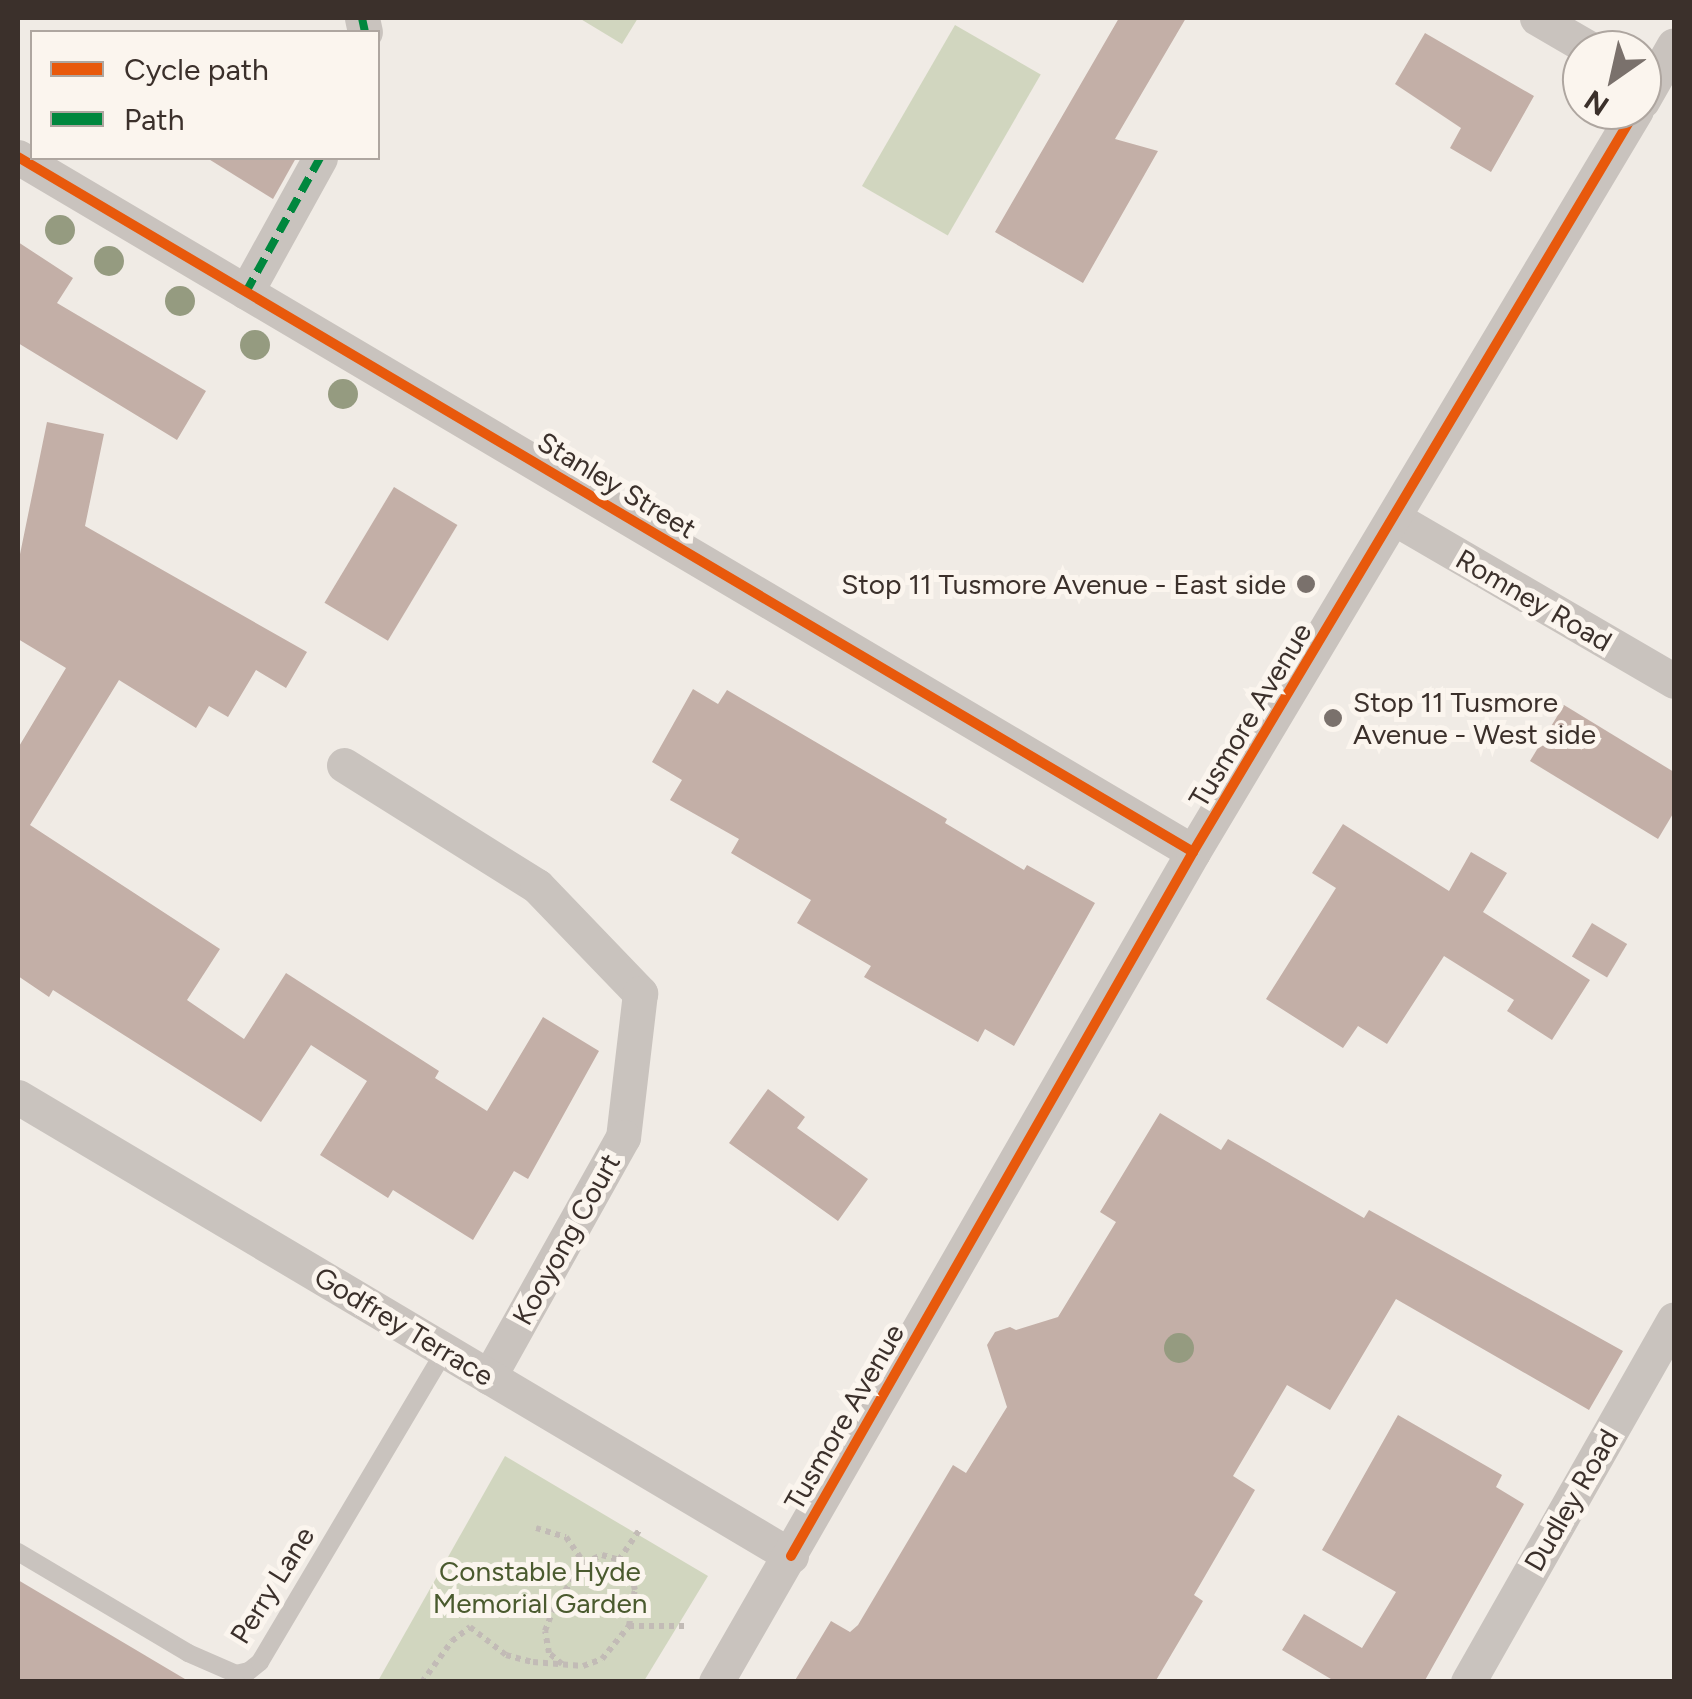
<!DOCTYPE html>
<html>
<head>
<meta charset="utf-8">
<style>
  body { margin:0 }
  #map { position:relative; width:1692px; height:1699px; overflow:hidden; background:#f0ebe5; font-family:Figtree,sans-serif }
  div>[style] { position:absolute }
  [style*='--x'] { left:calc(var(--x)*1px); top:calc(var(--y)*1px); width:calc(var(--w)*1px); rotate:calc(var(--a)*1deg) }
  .green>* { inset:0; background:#d1d6bf; transform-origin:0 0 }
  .building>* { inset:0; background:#c3afa7; transform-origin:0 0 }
  .path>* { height:6px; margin-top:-3px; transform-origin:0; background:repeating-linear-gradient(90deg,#c2bbb6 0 5px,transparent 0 10px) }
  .lane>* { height:18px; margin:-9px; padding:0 9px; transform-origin:9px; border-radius:9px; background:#c9c3be }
  .street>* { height:35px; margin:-17.5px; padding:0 17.5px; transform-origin:17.5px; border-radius:17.5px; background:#c9c3be }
  .quiet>* { height:8px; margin-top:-4px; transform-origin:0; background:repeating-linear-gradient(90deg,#00873e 0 15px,transparent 0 23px) }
  .cycleway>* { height:10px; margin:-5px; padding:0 5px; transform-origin:5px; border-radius:5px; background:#e8590c }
  .trees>* { width:30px; height:30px; margin:-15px; border-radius:50%; background:#959b80 }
  .dots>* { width:28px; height:28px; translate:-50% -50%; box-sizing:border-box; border:5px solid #fbf5ee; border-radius:50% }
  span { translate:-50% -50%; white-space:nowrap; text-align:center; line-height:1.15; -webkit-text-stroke:10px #fbf5ee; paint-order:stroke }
  .street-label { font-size:28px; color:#3b302b }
  .poi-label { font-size:28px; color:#3b302b }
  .right { translate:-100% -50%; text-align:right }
  .left { translate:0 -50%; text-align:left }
  .park-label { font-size:28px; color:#4a5a2e }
  .frame { position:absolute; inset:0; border:20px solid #3b302b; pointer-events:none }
  .legend { position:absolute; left:30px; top:30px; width:350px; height:130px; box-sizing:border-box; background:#fbf5ee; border:2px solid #aea6a0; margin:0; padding:12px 18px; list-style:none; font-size:30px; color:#3b302b }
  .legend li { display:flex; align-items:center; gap:20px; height:50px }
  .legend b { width:50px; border:2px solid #aea6a0 }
  .north { position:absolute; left:1562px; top:30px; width:100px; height:100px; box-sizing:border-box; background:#fbf5ee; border:2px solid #aea6a0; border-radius:50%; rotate:214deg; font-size:28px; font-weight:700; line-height:40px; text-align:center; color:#3b302b }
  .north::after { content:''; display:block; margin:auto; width:35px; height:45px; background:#7a716c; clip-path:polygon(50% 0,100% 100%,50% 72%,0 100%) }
</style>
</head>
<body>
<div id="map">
  <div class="green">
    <div style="clip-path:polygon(579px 18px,638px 18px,622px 44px)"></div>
    <div style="left:955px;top:25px;width:99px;height:186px;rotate:30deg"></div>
    <div style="clip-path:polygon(505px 1456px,708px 1576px,644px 1681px,378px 1681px)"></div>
  </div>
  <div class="building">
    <div style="clip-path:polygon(1119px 18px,1186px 18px,1115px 139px,1158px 151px,1083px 283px,995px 232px)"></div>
    <div style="clip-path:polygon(1425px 33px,1534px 96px,1491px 172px,1450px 148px,1461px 128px,1395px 84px)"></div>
    <div style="clip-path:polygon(207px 158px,296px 158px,273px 199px)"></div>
    <div style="clip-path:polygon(18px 242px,73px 278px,57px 303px,206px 391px,177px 440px,18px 343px)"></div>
    <div style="clip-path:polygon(47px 422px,104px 434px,85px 526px,307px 652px,286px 688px,256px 670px,228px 717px,209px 706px,196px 728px,119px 680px,30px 825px,220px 949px,187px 1000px,244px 1039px,286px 973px,439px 1071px,435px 1078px,487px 1111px,543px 1017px,599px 1051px,528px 1179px,514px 1171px,473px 1240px,393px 1190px,388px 1198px,320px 1155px,367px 1081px,311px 1045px,261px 1122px,53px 990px,49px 997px,18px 976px,18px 748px,66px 668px,18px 639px,18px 564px)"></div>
    <div style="left:394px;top:487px;width:74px;height:135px;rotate:31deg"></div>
    <div style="clip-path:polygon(693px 689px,718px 704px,727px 690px,947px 819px,945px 823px,1024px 870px,1027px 865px,1095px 903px,1014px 1046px,985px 1029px,978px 1042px,864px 977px,871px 966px,797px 923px,811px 900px,731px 853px,739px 839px,670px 800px,682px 780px,652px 762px)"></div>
    <div style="clip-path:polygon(1564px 705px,1674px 772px,1674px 812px,1658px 839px,1530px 761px)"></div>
    <div style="clip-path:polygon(1343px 824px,1449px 891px,1471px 852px,1507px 873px,1483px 912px,1590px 980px,1552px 1040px,1507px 1011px,1514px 1000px,1444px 956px,1387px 1044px,1358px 1026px,1343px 1048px,1266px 999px,1336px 888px,1312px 873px)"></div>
    <div style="left:1592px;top:923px;width:41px;height:39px;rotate:31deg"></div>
    <div style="clip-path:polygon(768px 1089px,805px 1117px,797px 1128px,868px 1179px,838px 1221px,729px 1143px)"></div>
    <div style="clip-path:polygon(1160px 1113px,1221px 1150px,1228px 1139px,1364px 1218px,1369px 1210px,1623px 1351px,1589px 1410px,1396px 1299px,1330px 1410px,1287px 1385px,1233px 1476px,1255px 1490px,1194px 1595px,1203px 1601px,1155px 1682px,794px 1682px,831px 1621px,850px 1632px,858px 1625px,953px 1465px,966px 1473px,1007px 1407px,987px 1345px,995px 1332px,1010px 1327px,1016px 1330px,1058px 1317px,1116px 1222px,1100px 1212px)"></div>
    <div style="clip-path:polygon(1398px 1415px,1502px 1475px,1496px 1487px,1524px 1504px,1424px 1682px,1336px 1682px,1282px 1650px,1304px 1614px,1362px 1648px,1396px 1592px,1322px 1550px)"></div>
    <div style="clip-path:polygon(18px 1580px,190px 1682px,18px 1682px)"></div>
  </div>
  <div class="path">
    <div style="--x:536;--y:1528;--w:31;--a:17"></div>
    <div style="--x:566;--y:1537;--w:32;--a:55"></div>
    <div style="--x:629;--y:1626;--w:57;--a:0"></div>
    <div style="--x:562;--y:1664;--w:17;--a:-140"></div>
    <div style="--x:549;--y:1653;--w:22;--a:-100"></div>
    <div style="--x:545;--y:1631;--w:26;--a:-69"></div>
    <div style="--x:554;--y:1607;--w:53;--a:-55.7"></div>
    <div style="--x:584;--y:1563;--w:20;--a:-24"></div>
    <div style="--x:602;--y:1555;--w:18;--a:16"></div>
    <div style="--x:422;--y:1682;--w:51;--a:-53.8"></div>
    <div style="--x:452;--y:1641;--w:23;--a:-38"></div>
    <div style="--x:470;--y:1627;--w:46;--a:37.9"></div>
    <div style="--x:506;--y:1655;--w:28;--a:15"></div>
    <div style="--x:533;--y:1662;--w:50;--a:4.6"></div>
    <div style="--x:583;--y:1666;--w:20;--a:-20"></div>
    <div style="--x:602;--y:1659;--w:43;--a:-50.7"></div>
    <div style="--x:629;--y:1626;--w:36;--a:-81"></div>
    <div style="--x:635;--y:1590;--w:16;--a:-104"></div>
    <div style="--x:631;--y:1574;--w:18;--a:-131"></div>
    <div style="--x:619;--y:1560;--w:37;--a:-56"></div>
  </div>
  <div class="lane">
    <div style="--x:18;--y:1552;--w:198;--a:30.7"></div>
    <div style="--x:188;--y:1653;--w:52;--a:23.6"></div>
    <div style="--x:236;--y:1674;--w:13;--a:-13"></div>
    <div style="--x:249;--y:1671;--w:14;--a:-39"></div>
    <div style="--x:260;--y:1662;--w:363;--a:-59.3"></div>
  </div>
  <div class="street">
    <div style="--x:362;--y:18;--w:14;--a:78"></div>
    <div style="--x:1537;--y:18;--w:64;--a:30.2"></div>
    <div style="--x:1642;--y:101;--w:64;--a:-60.3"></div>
    <div style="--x:18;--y:157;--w:1365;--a:30.6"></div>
    <div style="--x:246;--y:292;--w:153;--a:-61.1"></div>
    <div style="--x:1394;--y:518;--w:324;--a:30.2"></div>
    <div style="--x:344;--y:765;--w:228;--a:32.1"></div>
    <div style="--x:537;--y:886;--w:149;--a:46.1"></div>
    <div style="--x:640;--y:993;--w:145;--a:96.7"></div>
    <div style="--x:623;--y:1137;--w:275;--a:119.2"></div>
    <div style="--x:18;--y:1097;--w:899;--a:30.7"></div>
    <div style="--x:716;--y:1682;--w:957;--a:-60.11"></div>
    <div style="--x:1193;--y:852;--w:864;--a:-59.16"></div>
    <div style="--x:1468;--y:1682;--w:417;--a:-60.4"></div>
  </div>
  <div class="quiet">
    <div style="--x:362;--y:18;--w:14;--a:78"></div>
    <div style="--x:246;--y:292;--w:153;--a:-61.1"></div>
  </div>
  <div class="cycleway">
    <div style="--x:18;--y:157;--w:1365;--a:30.6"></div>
    <div style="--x:791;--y:1556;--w:811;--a:-60.27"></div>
    <div style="--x:1193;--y:852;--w:864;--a:-59.16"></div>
  </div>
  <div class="trees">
    <div style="left:60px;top:230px"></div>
    <div style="left:109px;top:261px"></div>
    <div style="left:180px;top:301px"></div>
    <div style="left:255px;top:345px"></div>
    <div style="left:343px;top:394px"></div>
    <div style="left:1179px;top:1348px"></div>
  </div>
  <div class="dots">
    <div style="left:1306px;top:584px;background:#7a716c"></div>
    <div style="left:1333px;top:718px;background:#7a716c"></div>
  </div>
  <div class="street-label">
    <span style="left:617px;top:485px;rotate:31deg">Stanley Street</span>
    <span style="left:1534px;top:600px;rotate:30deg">Romney Road</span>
    <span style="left:1250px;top:715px;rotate:-59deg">Tusmore Avenue</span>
    <span style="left:566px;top:1239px;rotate:-61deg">Kooyong Court</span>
    <span style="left:404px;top:1326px;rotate:31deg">Godfrey Terrace</span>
    <span style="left:844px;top:1417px;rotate:-60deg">Tusmore Avenue</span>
    <span style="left:1571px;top:1500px;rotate:-60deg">Dudley Road</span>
    <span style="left:272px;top:1585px;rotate:-58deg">Perry Lane</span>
  </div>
  <div class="poi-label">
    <span class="right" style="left:1286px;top:584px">Stop 11 Tusmore Avenue - East side</span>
    <span class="left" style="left:1353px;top:718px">Stop 11 Tusmore<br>Avenue - West side</span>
  </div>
  <div class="park-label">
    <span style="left:540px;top:1587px">Constable Hyde<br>Memorial Garden</span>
  </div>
  <div class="frame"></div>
  <ul class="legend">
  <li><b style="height:12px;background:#e8590c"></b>Cycle path</li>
  <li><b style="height:12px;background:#00873e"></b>Path</li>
  </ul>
  <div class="north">N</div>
</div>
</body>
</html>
